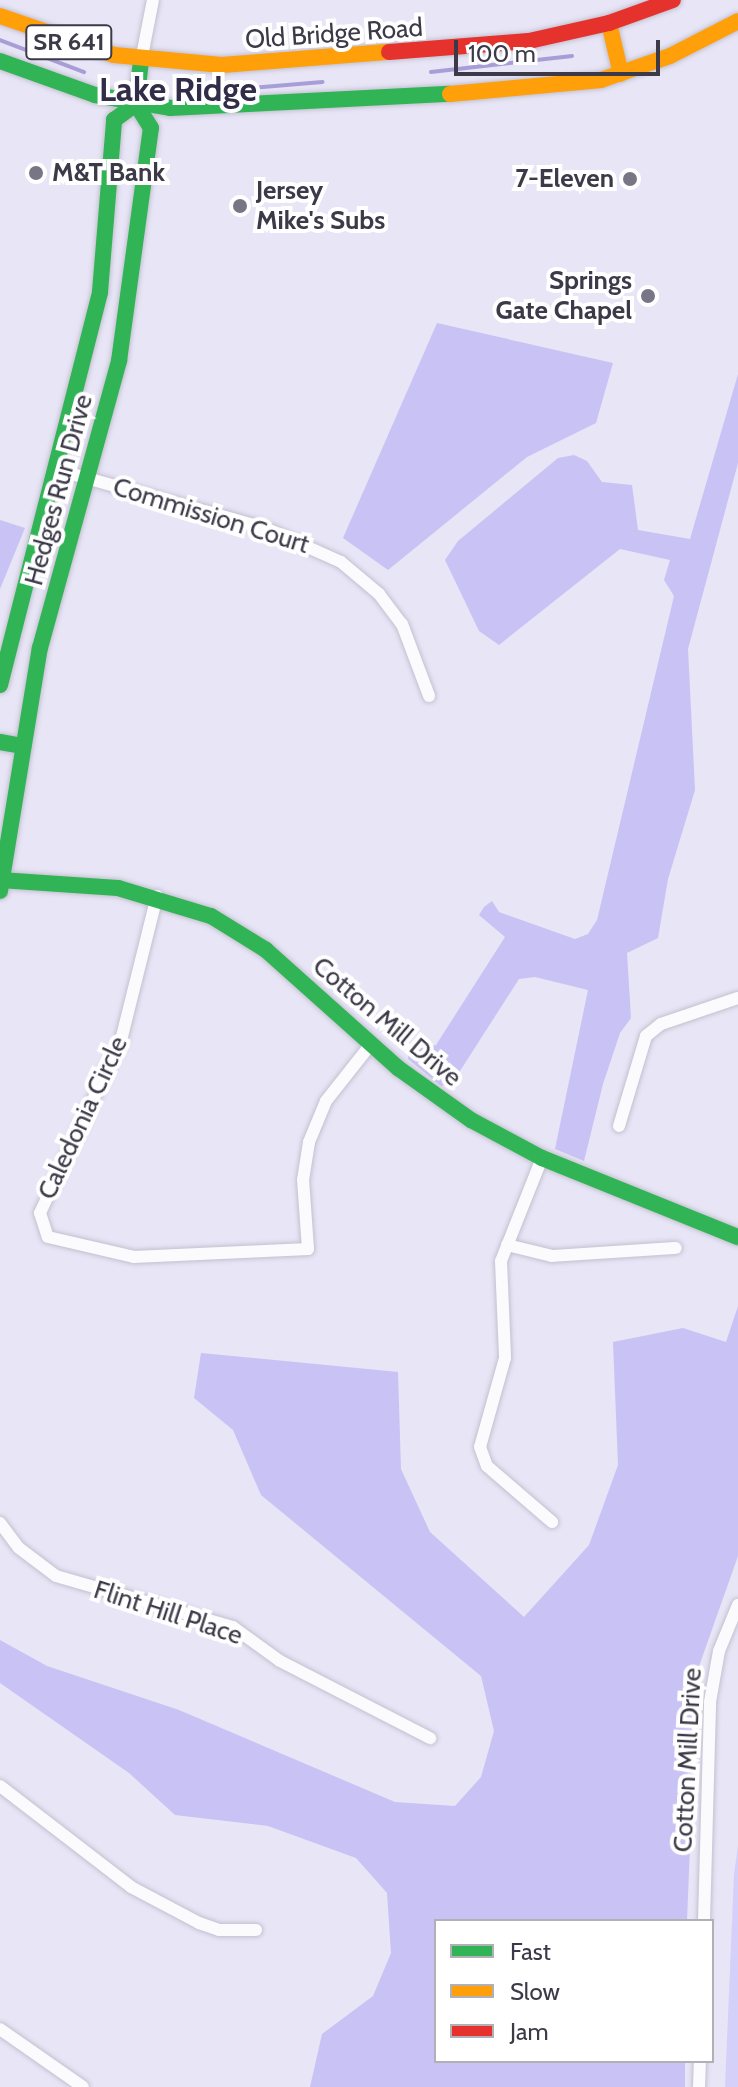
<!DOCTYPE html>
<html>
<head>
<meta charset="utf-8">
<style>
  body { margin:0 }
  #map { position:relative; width:738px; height:2087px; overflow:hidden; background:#e7e5f6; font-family:Cabin,sans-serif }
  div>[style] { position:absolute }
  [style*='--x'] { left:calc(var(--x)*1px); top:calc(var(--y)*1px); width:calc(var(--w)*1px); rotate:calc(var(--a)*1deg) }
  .green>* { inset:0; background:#d5d0f9 }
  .forest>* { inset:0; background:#c9c2f4 }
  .stream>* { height:4px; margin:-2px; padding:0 2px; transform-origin:2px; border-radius:2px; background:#a79ed7 }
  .roads { filter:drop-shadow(0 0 2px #c3c1cf) drop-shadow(0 0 2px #c3c1cf) }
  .street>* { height:12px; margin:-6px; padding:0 6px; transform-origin:6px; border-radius:6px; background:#fbfbfe }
  .fast>* { height:16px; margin:-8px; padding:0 8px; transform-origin:8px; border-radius:8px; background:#30b455 }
  .slow>* { height:16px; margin:-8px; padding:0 8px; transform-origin:8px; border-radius:8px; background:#ff9f0a }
  .jam>* { height:16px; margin:-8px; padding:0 8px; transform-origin:8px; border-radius:8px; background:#e5322d }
  .dots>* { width:22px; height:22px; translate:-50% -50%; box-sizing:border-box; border:4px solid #fff; border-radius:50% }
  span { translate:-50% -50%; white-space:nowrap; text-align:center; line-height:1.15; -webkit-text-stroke:8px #fff; paint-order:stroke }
  .shield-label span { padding:2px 6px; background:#fff; border:2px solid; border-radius:6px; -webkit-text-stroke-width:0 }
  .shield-label { font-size:24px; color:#3c3a48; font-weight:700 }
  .street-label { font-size:26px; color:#3c3a48 }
  .poi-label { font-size:26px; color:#3c3a48; font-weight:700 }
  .left { translate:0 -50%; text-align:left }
  .right { translate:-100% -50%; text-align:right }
  .district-label { font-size:34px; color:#312d48; font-weight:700 }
  .legend { position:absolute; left:434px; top:1919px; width:280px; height:144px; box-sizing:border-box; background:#fff; border:2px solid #b1b0b6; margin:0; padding:10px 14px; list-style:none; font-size:24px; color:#3c3a48 }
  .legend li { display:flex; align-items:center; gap:16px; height:40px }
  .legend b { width:40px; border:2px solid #b1b0b6 }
  .scale { position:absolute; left:454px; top:40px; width:206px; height:36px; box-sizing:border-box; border:4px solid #3c3a48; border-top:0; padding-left:10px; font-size:24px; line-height:28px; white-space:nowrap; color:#3c3a48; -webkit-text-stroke:6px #fff; paint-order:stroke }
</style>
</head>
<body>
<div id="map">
  <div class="green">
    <div style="clip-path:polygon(738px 1846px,738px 2087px,725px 2087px,734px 1874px)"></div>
  </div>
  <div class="forest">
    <div style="clip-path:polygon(437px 323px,613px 363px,596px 423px,527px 457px,388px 570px,343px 538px)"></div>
    <div style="clip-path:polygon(738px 374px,738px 463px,688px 649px,695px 790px,668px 879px,658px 938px,627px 953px,631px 1018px,620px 1033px,603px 1084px,584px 1161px,555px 1149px,588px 990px,535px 977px,519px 979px,451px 1085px,441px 1086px,408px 1059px,409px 1051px,436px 1045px,505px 937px,479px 915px,484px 907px,492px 901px,499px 912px,575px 939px,588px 934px,597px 920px,674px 596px,664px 580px,670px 560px,620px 549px,499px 645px,479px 631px,445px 560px,458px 541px,558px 458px,574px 455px,587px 461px,602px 482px,632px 485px,638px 530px,690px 539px)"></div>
    <div style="clip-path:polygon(0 520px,25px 528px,0 589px)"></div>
    <div style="clip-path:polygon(738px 1306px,738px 1556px,697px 1672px,687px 1921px,436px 1921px,436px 2061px,685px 2061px,685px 2087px,310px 2087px,322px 2034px,373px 1996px,391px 1953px,387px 1893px,356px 1858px,268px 1826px,175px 1815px,129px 1773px,0 1683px,0 1640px,47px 1666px,179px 1710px,395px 1802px,455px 1806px,481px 1777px,494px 1731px,481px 1676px,261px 1495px,233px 1430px,194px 1398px,201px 1353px,398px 1372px,401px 1469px,430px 1532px,524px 1617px,589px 1545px,618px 1465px,613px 1342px,683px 1328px,726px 1342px)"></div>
  </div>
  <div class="stream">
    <div style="--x:0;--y:40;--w:90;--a:20.9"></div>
    <div style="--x:431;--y:72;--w:142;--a:-6.5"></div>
    <div style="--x:194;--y:93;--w:129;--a:-4.9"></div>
  </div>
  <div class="roads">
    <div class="street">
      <div style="--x:141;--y:61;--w:62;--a:-78.9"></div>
      <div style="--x:58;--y:470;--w:215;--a:15.7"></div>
      <div style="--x:265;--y:528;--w:83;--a:24.1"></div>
      <div style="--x:341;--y:562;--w:50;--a:40.1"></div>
      <div style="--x:379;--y:594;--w:38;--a:53"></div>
      <div style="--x:402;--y:624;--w:77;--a:69.4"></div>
      <div style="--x:157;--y:896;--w:148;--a:104"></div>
      <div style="--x:121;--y:1040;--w:191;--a:115.1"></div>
      <div style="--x:40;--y:1213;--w:25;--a:72"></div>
      <div style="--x:48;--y:1237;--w:88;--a:13.1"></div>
      <div style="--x:134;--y:1257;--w:174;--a:-2.6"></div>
      <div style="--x:308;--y:1249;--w:69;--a:-94.1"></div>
      <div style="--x:303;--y:1180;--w:38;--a:-81"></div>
      <div style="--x:309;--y:1142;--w:44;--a:-67.5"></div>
      <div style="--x:326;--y:1101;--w:73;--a:-51.7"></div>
      <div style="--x:619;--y:1126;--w:94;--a:-73.3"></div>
      <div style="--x:646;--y:1036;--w:19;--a:-39"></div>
      <div style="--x:661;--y:1024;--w:81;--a:-18.7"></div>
      <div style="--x:542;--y:1158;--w:111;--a:111.7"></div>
      <div style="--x:501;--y:1261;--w:97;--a:87.6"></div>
      <div style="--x:505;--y:1358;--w:92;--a:105.7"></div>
      <div style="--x:480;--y:1447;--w:20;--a:70"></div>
      <div style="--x:487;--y:1466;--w:86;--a:40.7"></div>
      <div style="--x:507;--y:1245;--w:46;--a:13.7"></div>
      <div style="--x:552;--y:1256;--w:124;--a:-3.7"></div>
      <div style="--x:0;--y:1523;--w:31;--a:53"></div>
      <div style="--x:19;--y:1548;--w:46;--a:37.1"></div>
      <div style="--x:56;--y:1576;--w:184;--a:16.1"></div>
      <div style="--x:233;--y:1627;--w:58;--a:35.9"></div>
      <div style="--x:280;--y:1661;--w:169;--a:27.2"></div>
      <div style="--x:0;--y:1786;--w:165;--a:37.6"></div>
      <div style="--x:131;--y:1887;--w:77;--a:27.9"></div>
      <div style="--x:199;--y:1923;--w:21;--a:19"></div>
      <div style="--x:219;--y:1930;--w:37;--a:0"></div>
      <div style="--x:704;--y:1921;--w:219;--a:-88.4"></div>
      <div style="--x:710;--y:1702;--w:52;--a:-80"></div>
      <div style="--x:719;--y:1651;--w:50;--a:-67.6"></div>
      <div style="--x:0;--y:2029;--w:101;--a:34.9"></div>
      <div style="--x:699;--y:2087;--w:26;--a:-88"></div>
    </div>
    <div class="fast">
      <div style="--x:0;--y:61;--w:101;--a:19.7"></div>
      <div style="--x:95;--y:95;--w:76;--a:9.8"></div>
      <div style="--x:170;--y:108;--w:280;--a:-2.9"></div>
      <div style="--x:0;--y:685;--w:406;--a:-75.7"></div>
      <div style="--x:100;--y:292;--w:173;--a:-85.3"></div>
      <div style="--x:114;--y:120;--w:27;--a:-36"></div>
      <div style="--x:0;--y:742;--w:22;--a:10"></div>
      <div style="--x:0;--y:880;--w:118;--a:3.9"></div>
      <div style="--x:118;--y:888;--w:97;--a:16.8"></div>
      <div style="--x:211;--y:916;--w:65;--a:31.7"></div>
      <div style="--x:266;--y:950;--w:177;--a:41.8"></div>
      <div style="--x:398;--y:1068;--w:90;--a:35.5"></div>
      <div style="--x:471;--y:1120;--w:81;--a:28.2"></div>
      <div style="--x:542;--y:1158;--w:211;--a:22"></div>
      <div style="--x:0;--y:891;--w:246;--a:-80.7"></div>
      <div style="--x:40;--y:648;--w:298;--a:-74.6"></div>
      <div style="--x:119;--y:361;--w:235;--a:-82.2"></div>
      <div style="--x:151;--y:128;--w:28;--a:-122"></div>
      <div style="--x:136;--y:104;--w:43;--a:-83.4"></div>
    </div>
    <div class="slow">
      <div style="--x:0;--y:16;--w:120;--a:18.9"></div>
      <div style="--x:114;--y:55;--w:108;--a:5.3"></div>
      <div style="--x:222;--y:65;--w:168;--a:-4.5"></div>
      <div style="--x:609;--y:23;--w:52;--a:76.8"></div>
      <div style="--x:450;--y:94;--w:152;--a:-5.3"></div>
      <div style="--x:601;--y:80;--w:73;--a:-19.2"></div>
      <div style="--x:670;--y:56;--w:76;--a:-27.2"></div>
    </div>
    <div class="jam">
      <div style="--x:389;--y:52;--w:140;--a:-4.5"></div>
      <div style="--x:529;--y:41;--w:82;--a:-12.7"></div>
      <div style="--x:609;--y:23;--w:68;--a:-19.8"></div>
    </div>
  </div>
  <div class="dots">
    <div style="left:36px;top:173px;background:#787685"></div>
    <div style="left:630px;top:179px;background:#787685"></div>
    <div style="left:240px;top:206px;background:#787685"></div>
    <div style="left:648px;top:296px;background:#787685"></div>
  </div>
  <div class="shield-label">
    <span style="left:69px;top:42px">SR 641</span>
  </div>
  <div class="street-label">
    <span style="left:334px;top:34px;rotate:-4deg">Old Bridge Road</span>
    <span style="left:59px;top:490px;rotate:-75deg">Hedges Run Drive</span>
    <span style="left:211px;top:516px;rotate:17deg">Commission Court</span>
    <span style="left:387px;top:1022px;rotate:40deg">Cotton Mill Drive</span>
    <span style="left:83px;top:1118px;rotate:-65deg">Caledonia Circle</span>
    <span style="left:168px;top:1613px;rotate:18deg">Flint Hill Place</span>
    <span style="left:688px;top:1760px;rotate:-87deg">Cotton Mill Drive</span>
  </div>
  <div class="poi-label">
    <span class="left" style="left:52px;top:173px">M&amp;T Bank</span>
    <span class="right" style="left:614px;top:179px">7-Eleven</span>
    <span class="left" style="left:256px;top:206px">Jersey<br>Mike's Subs</span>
    <span class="right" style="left:632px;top:296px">Springs<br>Gate Chapel</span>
  </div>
  <div class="district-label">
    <span style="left:178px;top:90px">Lake Ridge</span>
  </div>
  <ul class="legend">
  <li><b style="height:10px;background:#30b455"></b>Fast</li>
  <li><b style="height:10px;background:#ff9f0a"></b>Slow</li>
  <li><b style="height:10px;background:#e5322d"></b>Jam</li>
  </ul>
  <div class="scale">100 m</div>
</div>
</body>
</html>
